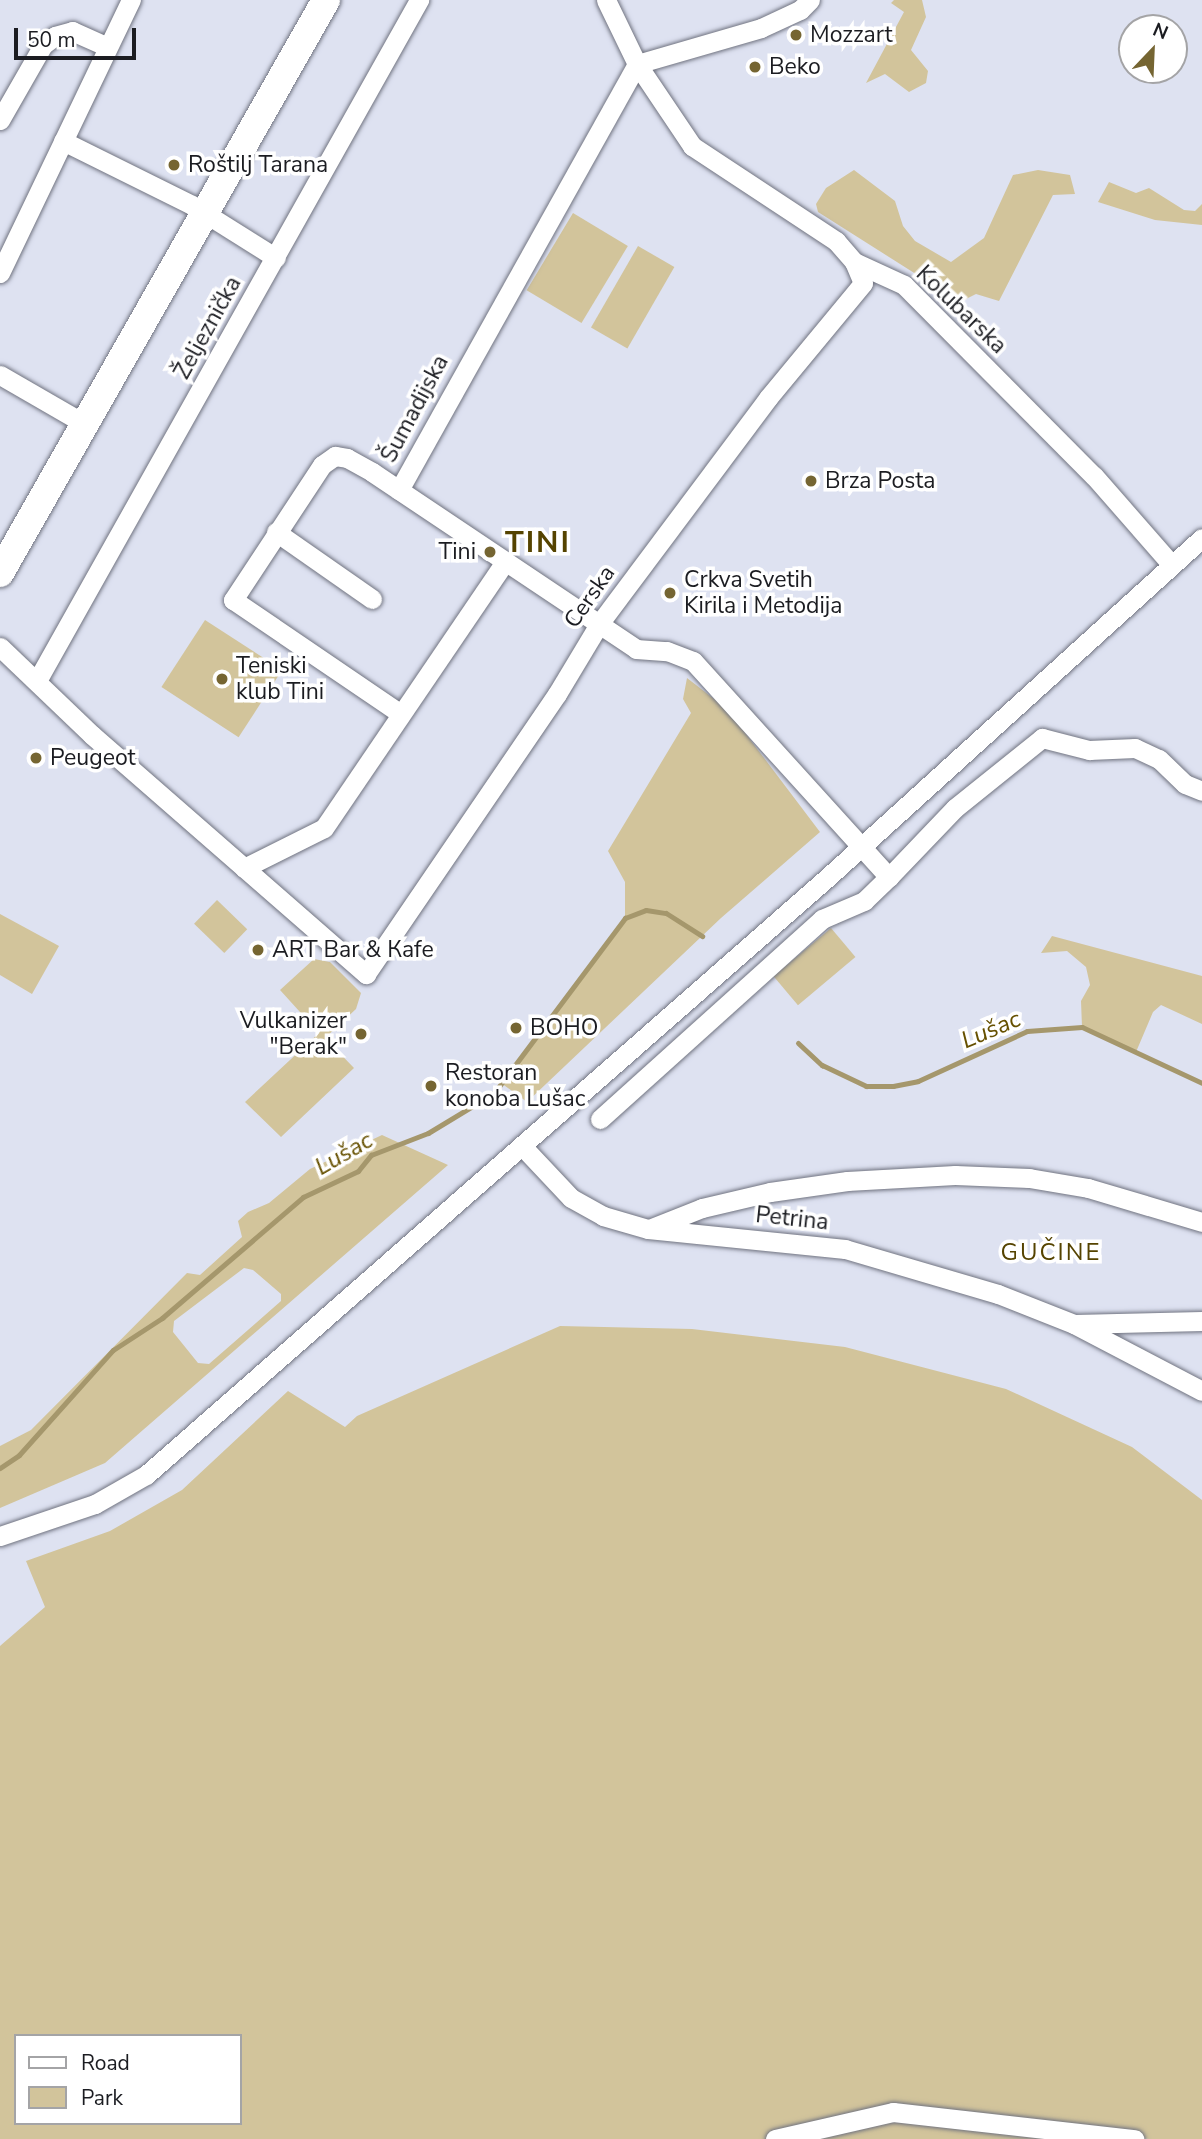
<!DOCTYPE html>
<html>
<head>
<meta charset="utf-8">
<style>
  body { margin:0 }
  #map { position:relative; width:1202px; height:2139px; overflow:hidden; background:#dee2f1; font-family:"Nunito Sans",sans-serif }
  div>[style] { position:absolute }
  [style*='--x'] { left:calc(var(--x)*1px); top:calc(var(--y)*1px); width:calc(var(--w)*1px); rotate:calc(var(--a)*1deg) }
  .green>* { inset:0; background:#d2c49b; transform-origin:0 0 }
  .stream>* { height:5px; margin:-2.5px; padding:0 2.5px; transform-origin:2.5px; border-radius:2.5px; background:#a5976c }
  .roads { filter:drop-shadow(0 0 2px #707380) drop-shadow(0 0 2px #707380) }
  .street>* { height:19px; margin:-9.5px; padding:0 9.5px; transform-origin:9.5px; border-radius:9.5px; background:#fff }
  .secondary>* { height:28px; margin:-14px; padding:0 14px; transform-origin:14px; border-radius:14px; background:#fff }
  .dots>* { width:19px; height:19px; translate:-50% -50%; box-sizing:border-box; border:4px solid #fff; border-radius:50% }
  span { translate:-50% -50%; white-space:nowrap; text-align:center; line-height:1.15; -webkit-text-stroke:7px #fff; paint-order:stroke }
  .poi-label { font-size:23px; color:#1b1c21 }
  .left { translate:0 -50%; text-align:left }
  .right { translate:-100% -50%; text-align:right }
  .street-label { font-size:23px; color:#1b1c21 }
  .water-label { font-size:24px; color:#665000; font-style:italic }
  .neighbourhood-label { font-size:24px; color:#554300; letter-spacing:2px }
  .district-label { font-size:30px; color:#554300; font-weight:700; letter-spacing:2px }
  .legend { position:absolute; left:14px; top:2034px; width:228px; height:91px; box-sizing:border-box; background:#fff; border:2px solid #a4a4a6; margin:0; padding:9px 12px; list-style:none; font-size:21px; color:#1b1c21 }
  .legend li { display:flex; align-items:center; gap:14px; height:35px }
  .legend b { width:35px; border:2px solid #a4a4a6 }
  .north { position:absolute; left:1118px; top:14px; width:70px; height:70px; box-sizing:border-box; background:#fff; border:2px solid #a4a4a6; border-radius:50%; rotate:23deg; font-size:19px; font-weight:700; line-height:28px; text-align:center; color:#1b1c21 }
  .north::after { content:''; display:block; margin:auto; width:24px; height:32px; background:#756532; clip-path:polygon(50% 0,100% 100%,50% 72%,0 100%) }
  .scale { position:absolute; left:14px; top:28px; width:122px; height:32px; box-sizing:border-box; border:4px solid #1b1c21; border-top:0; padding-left:9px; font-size:21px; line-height:24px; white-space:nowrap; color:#1b1c21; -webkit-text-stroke:5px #fff; paint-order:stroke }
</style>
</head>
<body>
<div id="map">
  <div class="green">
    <div style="clip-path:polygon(894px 0,922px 0,926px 17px,911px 50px,928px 71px,926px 83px,909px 92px,885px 74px,866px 83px,904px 12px,891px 3px)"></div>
    <div style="clip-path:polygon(854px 170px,895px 201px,903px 226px,915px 241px,951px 262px,984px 238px,1013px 175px,1038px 170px,1070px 175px,1075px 194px,1053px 195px,999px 301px,976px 294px,960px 302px,818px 212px,816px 204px,826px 188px)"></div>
    <div style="clip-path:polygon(1109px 182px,1136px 193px,1149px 188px,1184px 210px,1195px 211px,1202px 204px,1202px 225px,1155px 220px,1098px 202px)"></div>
    <div style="left:573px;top:213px;width:64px;height:90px;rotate:31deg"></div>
    <div style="left:638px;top:246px;width:42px;height:94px;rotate:30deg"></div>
    <div style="left:205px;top:620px;width:92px;height:80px;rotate:33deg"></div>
    <div style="clip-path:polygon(687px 678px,727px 709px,820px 832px,721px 918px,527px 1102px,501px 1083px,625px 918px,625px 882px,608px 851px,691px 713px,683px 699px)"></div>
    <div style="left:217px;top:900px;width:42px;height:33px;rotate:44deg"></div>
    <div style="clip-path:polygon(0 914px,59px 946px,32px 994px,0 975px)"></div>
    <div style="left:831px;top:928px;width:38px;height:75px;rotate:50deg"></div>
    <div style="clip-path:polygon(1052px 936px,1202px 976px,1202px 1024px,1161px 1005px,1153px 1012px,1136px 1052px,1082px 1027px,1081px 1001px,1090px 985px,1086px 967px,1067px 951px,1041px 953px)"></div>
    <div style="clip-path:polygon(314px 959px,330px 962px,361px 993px,356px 1009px,325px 1038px,354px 1068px,281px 1137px,245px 1102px,319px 1033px,280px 990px)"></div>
    <div style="clip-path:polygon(evenodd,382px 1135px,448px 1165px,105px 1463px,0 1508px,0 1446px,31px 1430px,187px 1273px,200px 1275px,242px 1237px,238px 1221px,248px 1212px,269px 1203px,310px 1169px,382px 1135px,244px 1268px,253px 1270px,281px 1294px,281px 1301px,209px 1364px,198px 1363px,173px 1332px,174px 1321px,244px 1268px)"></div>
    <div style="clip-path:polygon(evenodd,560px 1326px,692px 1329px,845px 1347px,1006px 1389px,1132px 1447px,1202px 1500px,1202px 2139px,1149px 2139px,893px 2110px,766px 2139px,0 2139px,0 1646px,45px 1607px,26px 1561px,110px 1531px,182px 1490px,288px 1391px,345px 1427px,357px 1416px,560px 1326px,16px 2036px,240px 2036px,240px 2123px,16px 2123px,16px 2036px)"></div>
    <div style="clip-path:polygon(893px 2114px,1110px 2139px,786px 2139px)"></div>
  </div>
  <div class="stream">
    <div style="--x:798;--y:1043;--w:33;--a:43"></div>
    <div style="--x:822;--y:1065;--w:49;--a:25.5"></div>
    <div style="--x:866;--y:1086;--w:27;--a:0"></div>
    <div style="--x:893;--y:1086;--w:25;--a:-11"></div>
    <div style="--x:918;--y:1081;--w:120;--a:-24.6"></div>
    <div style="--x:1027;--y:1031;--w:55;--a:-4.2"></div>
    <div style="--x:1082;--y:1027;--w:132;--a:25"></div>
    <div style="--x:0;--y:1468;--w:23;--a:-34"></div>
    <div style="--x:19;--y:1455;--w:141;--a:-48.2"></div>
    <div style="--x:113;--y:1350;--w:59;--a:-33.1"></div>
    <div style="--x:162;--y:1318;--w:186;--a:-40.6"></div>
    <div style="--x:303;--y:1197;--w:61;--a:-25.3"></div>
    <div style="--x:358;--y:1171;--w:21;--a:-51"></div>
    <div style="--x:371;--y:1155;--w:61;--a:-21.1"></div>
    <div style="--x:428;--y:1133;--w:77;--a:-31.2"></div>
    <div style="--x:494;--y:1093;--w:219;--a:-53.2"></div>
    <div style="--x:625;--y:918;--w:22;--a:-21"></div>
    <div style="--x:646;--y:910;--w:20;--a:9"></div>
    <div style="--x:666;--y:913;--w:43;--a:32.6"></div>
  </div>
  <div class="roads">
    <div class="street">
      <div style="--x:606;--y:0;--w:71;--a:64.2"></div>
      <div style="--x:637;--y:64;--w:99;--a:56.1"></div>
      <div style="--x:692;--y:146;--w:173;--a:33.4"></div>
      <div style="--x:836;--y:241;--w:28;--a:49"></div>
      <div style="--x:854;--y:262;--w:55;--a:24.7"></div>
      <div style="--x:904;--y:285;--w:269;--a:45.2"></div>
      <div style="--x:1094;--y:476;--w:118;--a:48.8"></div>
      <div style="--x:637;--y:64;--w:129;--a:-16.2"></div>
      <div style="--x:761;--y:28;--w:43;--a:-24.8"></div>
      <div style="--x:800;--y:10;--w:14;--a:-45"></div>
      <div style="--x:0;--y:120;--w:86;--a:-60.2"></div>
      <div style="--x:43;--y:45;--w:15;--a:-37"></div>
      <div style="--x:55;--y:36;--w:18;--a:-16"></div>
      <div style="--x:72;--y:31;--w:39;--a:24"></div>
      <div style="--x:63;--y:141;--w:144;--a:26.4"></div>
      <div style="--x:192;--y:205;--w:99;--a:32.2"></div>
      <div style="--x:0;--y:273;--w:303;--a:-64.4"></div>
      <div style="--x:0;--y:375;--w:98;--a:30"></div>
      <div style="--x:399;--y:490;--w:488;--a:-60.8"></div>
      <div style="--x:276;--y:532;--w:117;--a:34.9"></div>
      <div style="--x:0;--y:647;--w:127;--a:43.7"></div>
      <div style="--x:92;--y:735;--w:364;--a:41.1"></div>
      <div style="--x:366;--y:974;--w:339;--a:-55.7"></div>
      <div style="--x:557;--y:694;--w:82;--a:-59"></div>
      <div style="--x:599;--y:624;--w:282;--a:-53.2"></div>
      <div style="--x:768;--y:398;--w:149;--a:-50.4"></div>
      <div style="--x:863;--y:283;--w:23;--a:-113"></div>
      <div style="--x:38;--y:679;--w:779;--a:-60.7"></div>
      <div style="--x:401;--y:714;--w:203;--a:-145.8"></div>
      <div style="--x:233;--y:600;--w:162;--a:-56.6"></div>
      <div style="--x:322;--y:465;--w:16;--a:-35"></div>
      <div style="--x:335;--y:456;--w:12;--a:9"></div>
      <div style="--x:347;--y:458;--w:29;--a:29"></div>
      <div style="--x:372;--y:472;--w:318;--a:33.8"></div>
      <div style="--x:636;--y:649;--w:31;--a:4"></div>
      <div style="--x:667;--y:651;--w:28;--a:21"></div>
      <div style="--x:693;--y:661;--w:292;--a:47.8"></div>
      <div style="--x:889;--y:877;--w:95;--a:-46.3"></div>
      <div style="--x:955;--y:808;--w:112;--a:-38.8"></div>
      <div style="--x:1042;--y:738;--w:49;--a:14.3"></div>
      <div style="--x:1089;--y:750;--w:46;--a:-2.5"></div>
      <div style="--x:1135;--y:748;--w:26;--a:25"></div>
      <div style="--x:1159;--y:759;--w:36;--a:44"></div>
      <div style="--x:1185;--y:784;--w:18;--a:22"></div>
      <div style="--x:244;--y:868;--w:89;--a:-26.6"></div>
      <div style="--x:324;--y:828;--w:322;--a:-55.8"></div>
      <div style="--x:600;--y:1119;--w:299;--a:-42"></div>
      <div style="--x:822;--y:919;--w:46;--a:-23.2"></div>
      <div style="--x:864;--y:901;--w:35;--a:-44"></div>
      <div style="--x:523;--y:1147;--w:70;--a:46.7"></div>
      <div style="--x:571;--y:1198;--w:37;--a:29"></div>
      <div style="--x:603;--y:1216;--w:47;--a:16.1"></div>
      <div style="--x:648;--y:1229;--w:198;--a:5.8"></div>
      <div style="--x:845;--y:1249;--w:159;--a:16.4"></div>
      <div style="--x:998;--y:1294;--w:82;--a:21.5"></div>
      <div style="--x:1074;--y:1324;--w:144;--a:27.6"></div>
      <div style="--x:649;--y:1229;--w:57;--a:-21.6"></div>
      <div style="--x:702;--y:1208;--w:70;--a:-13.2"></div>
      <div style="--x:770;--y:1192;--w:78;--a:-8.1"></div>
      <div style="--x:847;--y:1181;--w:108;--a:-3.2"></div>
      <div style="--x:955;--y:1175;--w:74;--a:2.3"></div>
      <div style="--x:1029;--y:1178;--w:60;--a:9.6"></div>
      <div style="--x:1088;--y:1188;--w:119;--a:16.6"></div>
      <div style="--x:1075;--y:1324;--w:127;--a:-1.4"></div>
      <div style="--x:0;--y:1536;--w:100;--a:-18.6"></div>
      <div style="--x:95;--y:1504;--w:59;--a:-29.6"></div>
      <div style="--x:146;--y:1475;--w:908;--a:-41.25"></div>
      <div style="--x:829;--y:876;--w:503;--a:-42.18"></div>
      <div style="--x:775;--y:2139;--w:121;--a:-12.9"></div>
      <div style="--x:893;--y:2112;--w:243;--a:6.4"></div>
    </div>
    <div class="secondary">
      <div style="--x:0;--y:573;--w:659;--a:-60.36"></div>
    </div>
  </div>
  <div class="dots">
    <div style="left:796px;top:35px;background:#756532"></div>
    <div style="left:755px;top:67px;background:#756532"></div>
    <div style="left:174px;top:165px;background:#756532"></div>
    <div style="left:811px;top:481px;background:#756532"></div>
    <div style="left:490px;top:552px;background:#756532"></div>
    <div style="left:670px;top:593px;background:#756532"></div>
    <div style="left:222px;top:679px;background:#756532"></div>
    <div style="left:36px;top:758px;background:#756532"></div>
    <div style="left:258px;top:950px;background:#756532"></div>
    <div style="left:516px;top:1028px;background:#756532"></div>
    <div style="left:361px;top:1034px;background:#756532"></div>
    <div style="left:431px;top:1086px;background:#756532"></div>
  </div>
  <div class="poi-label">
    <span class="left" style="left:810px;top:35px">Mozzart</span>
    <span class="left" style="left:769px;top:67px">Beko</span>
    <span class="left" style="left:188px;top:165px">Roštilj Tarana</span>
    <span class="left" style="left:825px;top:481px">Brza Posta</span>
    <span class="right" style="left:476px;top:552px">Tini</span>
    <span class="left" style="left:684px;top:593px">Crkva Svetih<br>Kirila i Metodija</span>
    <span class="left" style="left:236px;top:679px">Teniski<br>klub Tini</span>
    <span class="left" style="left:50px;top:758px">Peugeot</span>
    <span class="left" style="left:272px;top:950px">ART Bar &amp; Кafe</span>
    <span class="right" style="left:347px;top:1034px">Vulkanizer<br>"Berak"</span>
    <span class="left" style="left:530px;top:1028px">BOHO</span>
    <span class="left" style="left:445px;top:1086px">Restoran<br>konoba Lušac</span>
  </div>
  <div class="street-label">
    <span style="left:961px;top:310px;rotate:44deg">Kolubarska</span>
    <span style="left:208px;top:328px;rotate:-61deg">Željeznička</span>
    <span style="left:415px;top:409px;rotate:-62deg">Šumadijska</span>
    <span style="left:590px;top:597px;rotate:-55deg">Cerska</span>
    <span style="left:792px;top:1219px;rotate:6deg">Petrina</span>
  </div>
  <div class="water-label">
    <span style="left:991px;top:1030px;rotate:-23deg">Lušac</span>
    <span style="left:344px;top:1154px;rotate:-30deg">Lušac</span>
  </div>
  <div class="neighbourhood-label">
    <span style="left:1051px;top:1253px">GUČINE</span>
  </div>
  <div class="district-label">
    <span style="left:538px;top:543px">TINI</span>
  </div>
  <ul class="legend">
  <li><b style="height:9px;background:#fff"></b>Road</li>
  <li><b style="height:19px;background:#d2c49b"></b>Park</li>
  </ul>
  <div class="north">N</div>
  <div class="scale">50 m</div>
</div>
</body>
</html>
